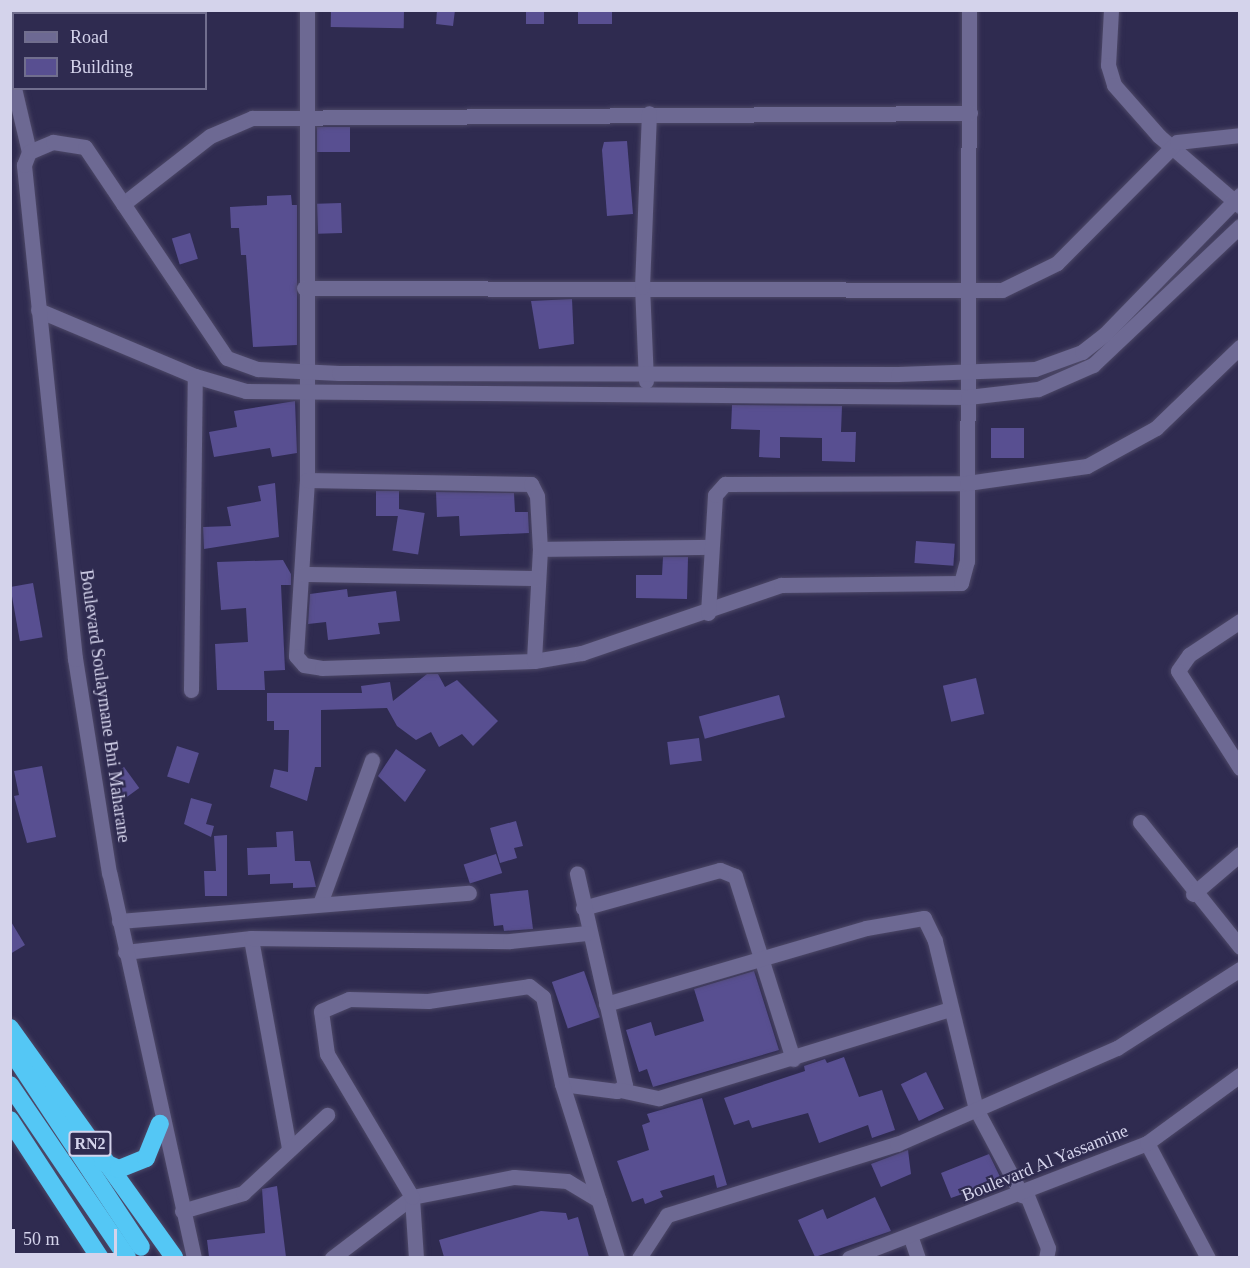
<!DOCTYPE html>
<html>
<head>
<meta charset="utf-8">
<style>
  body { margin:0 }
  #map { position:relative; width:1250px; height:1268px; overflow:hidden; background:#2f2b50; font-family:"Times New Roman",serif }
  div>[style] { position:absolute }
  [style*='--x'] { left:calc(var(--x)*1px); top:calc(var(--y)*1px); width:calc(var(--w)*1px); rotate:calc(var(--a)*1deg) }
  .building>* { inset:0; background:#584f91; transform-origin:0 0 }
  .roads { filter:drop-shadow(0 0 2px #4d4867) drop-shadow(0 0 2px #4d4867) }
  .minor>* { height:15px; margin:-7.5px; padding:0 7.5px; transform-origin:7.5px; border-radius:7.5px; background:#6d6993 }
  .highway>* { height:18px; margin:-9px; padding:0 9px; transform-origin:9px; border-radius:9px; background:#54c7f5 }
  span { translate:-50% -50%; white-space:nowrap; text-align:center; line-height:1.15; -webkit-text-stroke:4.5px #2f2b50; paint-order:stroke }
  .shield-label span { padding:2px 4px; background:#2f2b50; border:2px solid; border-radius:4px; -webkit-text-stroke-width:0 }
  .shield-label { font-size:16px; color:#d4d3eb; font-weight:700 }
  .street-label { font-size:18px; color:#d4d3eb }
  .frame { position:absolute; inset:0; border:12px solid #d4d3eb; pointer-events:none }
  .legend { position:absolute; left:12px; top:12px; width:195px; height:78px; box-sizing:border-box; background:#2f2b50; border:2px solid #716e8e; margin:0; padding:8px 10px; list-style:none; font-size:18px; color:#d4d3eb }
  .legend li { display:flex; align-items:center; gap:12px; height:30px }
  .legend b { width:30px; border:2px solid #716e8e }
  .scale { position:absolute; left:12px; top:1229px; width:105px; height:27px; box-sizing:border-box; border:3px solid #d4d3eb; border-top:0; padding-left:8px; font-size:18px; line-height:21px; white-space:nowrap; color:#d4d3eb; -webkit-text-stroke:4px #2f2b50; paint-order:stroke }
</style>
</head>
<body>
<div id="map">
  <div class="building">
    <div style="left:331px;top:10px;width:73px;height:17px;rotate:1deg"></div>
    <div style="clip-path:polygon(437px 10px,455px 10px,453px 26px,436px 24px)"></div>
    <div style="left:526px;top:10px;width:18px;height:14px"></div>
    <div style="left:578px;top:10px;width:34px;height:14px"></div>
    <div style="left:317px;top:127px;width:33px;height:25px"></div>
    <div style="clip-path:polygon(627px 141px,633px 214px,607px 216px,602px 150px,604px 142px)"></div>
    <div style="clip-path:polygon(291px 195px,292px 205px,297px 205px,297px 345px,253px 347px,246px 255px,241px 255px,239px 228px,231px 228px,230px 207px,267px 205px,267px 196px)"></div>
    <div style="left:341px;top:203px;width:30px;height:24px;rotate:88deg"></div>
    <div style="left:190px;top:233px;width:27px;height:19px;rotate:73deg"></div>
    <div style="clip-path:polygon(572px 299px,574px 344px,539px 349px,531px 301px)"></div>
    <div style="clip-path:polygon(295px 401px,297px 453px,272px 457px,270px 448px,214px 457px,209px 432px,237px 427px,234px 411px)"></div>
    <div style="clip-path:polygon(732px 405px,842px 406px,841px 432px,856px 432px,855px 462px,822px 461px,822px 438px,780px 437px,780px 458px,759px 457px,760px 430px,731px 429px)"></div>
    <div style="left:991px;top:428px;width:33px;height:30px"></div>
    <div style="clip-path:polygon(275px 483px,279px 537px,204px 549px,203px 527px,231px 526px,227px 507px,261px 501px,258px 486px)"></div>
    <div style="left:376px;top:491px;width:23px;height:25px"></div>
    <div style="clip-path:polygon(436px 492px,514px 493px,515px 512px,528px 512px,529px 533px,460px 536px,459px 516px,437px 517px)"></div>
    <div style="left:399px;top:509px;width:26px;height:42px;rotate:9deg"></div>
    <div style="left:916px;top:541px;width:39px;height:22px;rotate:4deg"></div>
    <div style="clip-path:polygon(663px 557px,688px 557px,687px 599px,636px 598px,636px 575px,662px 575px)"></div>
    <div style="clip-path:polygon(283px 560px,291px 574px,291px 585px,281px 585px,285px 670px,264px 671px,265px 690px,217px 690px,215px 644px,248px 642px,246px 608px,221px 610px,217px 562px)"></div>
    <div style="left:33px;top:583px;width:55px;height:23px;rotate:80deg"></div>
    <div style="clip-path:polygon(347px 589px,348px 597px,396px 591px,400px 621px,378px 623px,380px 634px,328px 640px,326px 622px,308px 624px,310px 594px)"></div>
    <div style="clip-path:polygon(427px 674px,438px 674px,445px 687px,457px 680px,498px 721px,473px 746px,462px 734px,439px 747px,431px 732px,416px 740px,397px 726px,387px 708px,321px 710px,321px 767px,315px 767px,307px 801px,270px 787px,274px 769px,288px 772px,289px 730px,274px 730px,274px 721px,267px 721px,267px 693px,362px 693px,361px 686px,390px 682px,393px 701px)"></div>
    <div style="left:976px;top:678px;width:37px;height:34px;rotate:77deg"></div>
    <div style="left:779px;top:695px;width:23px;height:83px;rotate:75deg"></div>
    <div style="left:699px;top:738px;width:23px;height:32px;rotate:83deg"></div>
    <div style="left:177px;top:746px;width:23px;height:32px;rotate:18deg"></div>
    <div style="clip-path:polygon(396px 749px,426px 770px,405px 802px,378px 776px)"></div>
    <div style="clip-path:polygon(42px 766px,56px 837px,27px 843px,14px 796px,19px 795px,14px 771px)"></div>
    <div style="left:124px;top:767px;width:26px;height:20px;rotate:54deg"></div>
    <div style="clip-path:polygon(191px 798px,212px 804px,206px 824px,214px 826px,211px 837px,184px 824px)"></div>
    <div style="clip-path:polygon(516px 821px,523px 846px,514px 848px,517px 858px,500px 863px,490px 828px)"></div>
    <div style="clip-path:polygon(293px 831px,295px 861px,310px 861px,316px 887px,293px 888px,293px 883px,270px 884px,270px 874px,248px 875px,247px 848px,277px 847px,276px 832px)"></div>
    <div style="clip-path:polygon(227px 835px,227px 896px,205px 896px,204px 871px,216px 871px,214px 836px)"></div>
    <div style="left:496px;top:854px;width:20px;height:34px;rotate:72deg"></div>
    <div style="clip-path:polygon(528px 890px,533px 929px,504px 931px,503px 925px,494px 926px,490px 894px)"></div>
    <div style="clip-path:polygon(10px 920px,25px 945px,10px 954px)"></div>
    <div style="left:584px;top:971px;width:49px;height:34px;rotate:71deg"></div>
    <div style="clip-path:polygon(754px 971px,779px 1050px,653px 1087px,647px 1069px,639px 1072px,626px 1030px,651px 1022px,655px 1036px,704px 1021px,694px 989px)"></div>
    <div style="clip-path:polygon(844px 1057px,859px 1097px,882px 1090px,895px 1130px,872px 1138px,868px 1125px,819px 1143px,808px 1113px,752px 1128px,749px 1120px,734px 1125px,724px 1098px,805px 1071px,804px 1066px,825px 1059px,827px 1063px)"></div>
    <div style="left:926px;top:1072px;width:41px;height:28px;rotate:64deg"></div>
    <div style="clip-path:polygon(702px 1098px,727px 1185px,717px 1188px,714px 1175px,660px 1191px,663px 1197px,645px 1204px,643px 1198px,632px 1202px,617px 1161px,649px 1150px,642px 1125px,650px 1122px,647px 1114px)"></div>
    <div style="clip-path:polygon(908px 1150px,911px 1174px,881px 1187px,871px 1164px)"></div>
    <div style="clip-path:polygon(989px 1154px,1005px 1187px,971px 1200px,968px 1192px,951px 1198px,941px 1173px)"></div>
    <div style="clip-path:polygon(277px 1186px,286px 1257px,209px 1257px,207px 1240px,265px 1233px,262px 1189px)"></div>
    <div style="clip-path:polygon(875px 1197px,891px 1231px,815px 1257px,798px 1220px,823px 1209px,827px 1219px)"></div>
    <div style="clip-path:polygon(541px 1211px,566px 1213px,568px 1220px,578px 1217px,589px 1257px,444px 1257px,439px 1240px)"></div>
  </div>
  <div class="roads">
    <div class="minor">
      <div style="--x:307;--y:10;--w:470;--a:90"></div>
      <div style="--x:307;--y:480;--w:176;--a:93.6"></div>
      <div style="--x:296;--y:656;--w:12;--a:48"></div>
      <div style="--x:304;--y:665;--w:18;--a:9"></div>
      <div style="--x:322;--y:668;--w:212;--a:-1.9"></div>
      <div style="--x:534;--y:661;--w:49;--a:-9.5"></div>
      <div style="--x:582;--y:653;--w:210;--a:-18.9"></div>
      <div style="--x:781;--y:585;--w:180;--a:-0.6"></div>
      <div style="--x:961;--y:583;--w:23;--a:-75"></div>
      <div style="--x:967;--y:561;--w:551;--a:-89.79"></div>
      <div style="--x:1111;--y:10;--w:55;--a:93.1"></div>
      <div style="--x:1108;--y:65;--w:21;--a:73"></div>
      <div style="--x:1114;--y:85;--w:68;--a:48.6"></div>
      <div style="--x:1159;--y:136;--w:107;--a:40.8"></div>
      <div style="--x:14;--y:88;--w:66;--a:76.8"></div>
      <div style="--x:123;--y:204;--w:110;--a:-38"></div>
      <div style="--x:210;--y:136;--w:46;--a:-23.2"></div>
      <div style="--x:252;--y:118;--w:718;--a:-0.4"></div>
      <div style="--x:304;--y:288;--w:698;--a:0.16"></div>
      <div style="--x:1002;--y:290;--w:61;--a:-26.1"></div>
      <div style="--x:1057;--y:263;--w:170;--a:-45.2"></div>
      <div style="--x:1177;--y:142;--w:63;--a:-6.3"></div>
      <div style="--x:38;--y:310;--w:170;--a:22.8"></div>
      <div style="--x:195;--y:376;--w:53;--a:16.4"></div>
      <div style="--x:246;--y:391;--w:722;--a:0.48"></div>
      <div style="--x:968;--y:397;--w:70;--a:-6.5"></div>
      <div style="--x:1038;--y:389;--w:60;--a:-23.6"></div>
      <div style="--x:1093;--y:365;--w:202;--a:-43.4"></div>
      <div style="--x:646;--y:381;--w:94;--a:-92.4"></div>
      <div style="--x:642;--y:287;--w:174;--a:-87.7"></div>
      <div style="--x:307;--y:480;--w:224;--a:1"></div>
      <div style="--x:531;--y:484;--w:13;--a:63"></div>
      <div style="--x:537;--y:496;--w:53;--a:86.8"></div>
      <div style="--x:540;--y:549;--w:112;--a:93.1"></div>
      <div style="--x:540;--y:549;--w:170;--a:-0.7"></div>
      <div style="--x:303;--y:574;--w:235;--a:1"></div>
      <div style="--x:708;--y:613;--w:118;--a:-86.6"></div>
      <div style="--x:715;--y:495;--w:15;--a:-48"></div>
      <div style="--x:725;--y:484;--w:242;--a:-0.2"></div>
      <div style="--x:967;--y:483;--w:121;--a:-8.1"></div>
      <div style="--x:1087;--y:466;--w:79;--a:-28.8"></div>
      <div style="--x:1156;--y:428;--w:117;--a:-44"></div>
      <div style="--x:1240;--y:621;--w:61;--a:146.3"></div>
      <div style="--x:1189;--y:655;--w:19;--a:125"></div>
      <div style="--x:1178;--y:671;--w:115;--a:57.4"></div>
      <div style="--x:191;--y:690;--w:314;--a:-89.3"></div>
      <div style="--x:1140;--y:822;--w:160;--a:51.3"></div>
      <div style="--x:1193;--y:894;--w:62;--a:-40.4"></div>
      <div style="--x:321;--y:901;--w:150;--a:-70.1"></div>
      <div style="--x:583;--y:908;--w:142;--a:-15.5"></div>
      <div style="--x:720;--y:870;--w:16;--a:22"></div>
      <div style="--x:735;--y:876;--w:192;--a:72.4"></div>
      <div style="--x:119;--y:921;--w:351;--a:-4.6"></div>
      <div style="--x:125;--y:952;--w:127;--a:-6.3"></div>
      <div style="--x:606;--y:1004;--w:271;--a:-16.3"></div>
      <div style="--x:866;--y:928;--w:59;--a:-9.8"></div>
      <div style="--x:924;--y:918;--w:25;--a:64"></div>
      <div style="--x:935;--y:941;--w:173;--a:76.3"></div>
      <div style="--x:976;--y:1109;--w:98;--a:61.9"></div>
      <div style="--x:562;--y:1084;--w:55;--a:7.3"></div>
      <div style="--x:617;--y:1091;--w:10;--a:-37"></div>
      <div style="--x:625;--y:1085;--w:217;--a:-102.8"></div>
      <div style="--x:620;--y:1090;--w:40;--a:12"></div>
      <div style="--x:659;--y:1098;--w:305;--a:-17"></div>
      <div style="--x:1147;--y:1143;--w:130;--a:62.1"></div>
      <div style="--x:289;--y:1148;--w:213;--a:-100.3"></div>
      <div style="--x:251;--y:938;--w:259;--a:0.7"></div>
      <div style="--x:510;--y:941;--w:77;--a:-5.9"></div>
      <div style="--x:1026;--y:1193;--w:59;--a:68.2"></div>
      <div style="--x:1048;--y:1248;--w:10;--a:101"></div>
      <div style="--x:182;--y:1211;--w:64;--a:-16.4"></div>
      <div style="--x:243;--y:1193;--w:115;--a:-42.9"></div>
      <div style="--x:911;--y:1238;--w:21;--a:71"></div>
      <div style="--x:194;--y:1258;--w:394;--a:-102.4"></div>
      <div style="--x:109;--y:873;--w:217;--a:-99"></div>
      <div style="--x:75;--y:659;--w:497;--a:-95.9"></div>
      <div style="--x:24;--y:165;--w:14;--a:-69"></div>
      <div style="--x:29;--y:152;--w:26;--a:-23"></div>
      <div style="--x:53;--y:142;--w:32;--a:9"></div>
      <div style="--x:85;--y:147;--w:254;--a:56.1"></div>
      <div style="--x:227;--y:358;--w:33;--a:20"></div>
      <div style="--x:258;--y:369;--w:81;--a:2.8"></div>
      <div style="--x:339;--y:373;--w:559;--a:0.1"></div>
      <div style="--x:898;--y:374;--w:137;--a:-2.1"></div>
      <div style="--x:1035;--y:369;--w:50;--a:-19.9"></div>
      <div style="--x:1082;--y:352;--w:29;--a:-38"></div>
      <div style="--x:1105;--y:334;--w:194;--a:-45.8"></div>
      <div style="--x:332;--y:1258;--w:101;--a:-37.3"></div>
      <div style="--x:412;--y:1197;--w:104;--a:-11.1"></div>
      <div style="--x:514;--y:1177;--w:53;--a:4.3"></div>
      <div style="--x:567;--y:1181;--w:37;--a:31"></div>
      <div style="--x:416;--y:1258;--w:61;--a:-93.8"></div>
      <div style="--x:412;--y:1197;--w:166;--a:-120.7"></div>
      <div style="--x:327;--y:1054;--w:43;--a:-97.9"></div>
      <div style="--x:321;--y:1011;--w:30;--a:-23"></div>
      <div style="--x:349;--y:999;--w:79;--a:1.5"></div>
      <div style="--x:428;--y:1001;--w:102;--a:-8.4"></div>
      <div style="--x:529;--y:986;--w:18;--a:38"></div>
      <div style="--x:543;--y:997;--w:89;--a:77.7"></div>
      <div style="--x:562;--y:1084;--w:182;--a:72.5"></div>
      <div style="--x:639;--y:1258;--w:51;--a:-56.9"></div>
      <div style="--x:667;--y:1215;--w:241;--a:-17.2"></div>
      <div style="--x:897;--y:1144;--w:240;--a:-23.6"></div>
      <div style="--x:1117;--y:1048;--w:146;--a:-32.7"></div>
      <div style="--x:849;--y:1258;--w:319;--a:-21.1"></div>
      <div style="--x:1147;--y:1143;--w:115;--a:-36.2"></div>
    </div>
    <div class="highway">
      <div style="--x:10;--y:1028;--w:282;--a:54.4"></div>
      <div style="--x:10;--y:1049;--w:237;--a:56.5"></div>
      <div style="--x:10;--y:1085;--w:208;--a:55.8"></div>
      <div style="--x:10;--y:1120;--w:165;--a:56.9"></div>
      <div style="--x:103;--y:1162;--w:17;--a:24"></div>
      <div style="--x:119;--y:1169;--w:29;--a:-22"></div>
      <div style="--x:146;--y:1158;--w:37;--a:-68"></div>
    </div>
  </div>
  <div class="shield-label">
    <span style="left:90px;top:1144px">RN2</span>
  </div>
  <div class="street-label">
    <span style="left:105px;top:706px;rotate:82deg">Boulevard Soulaymane Bni Maharane</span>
    <span style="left:1045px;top:1163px;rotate:-22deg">Boulevard Al Yassamine</span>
  </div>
  <div class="frame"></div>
  <ul class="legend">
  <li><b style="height:8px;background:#6d6993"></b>Road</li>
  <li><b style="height:16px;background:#584f91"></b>Building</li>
  </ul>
  <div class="scale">50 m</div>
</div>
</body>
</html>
